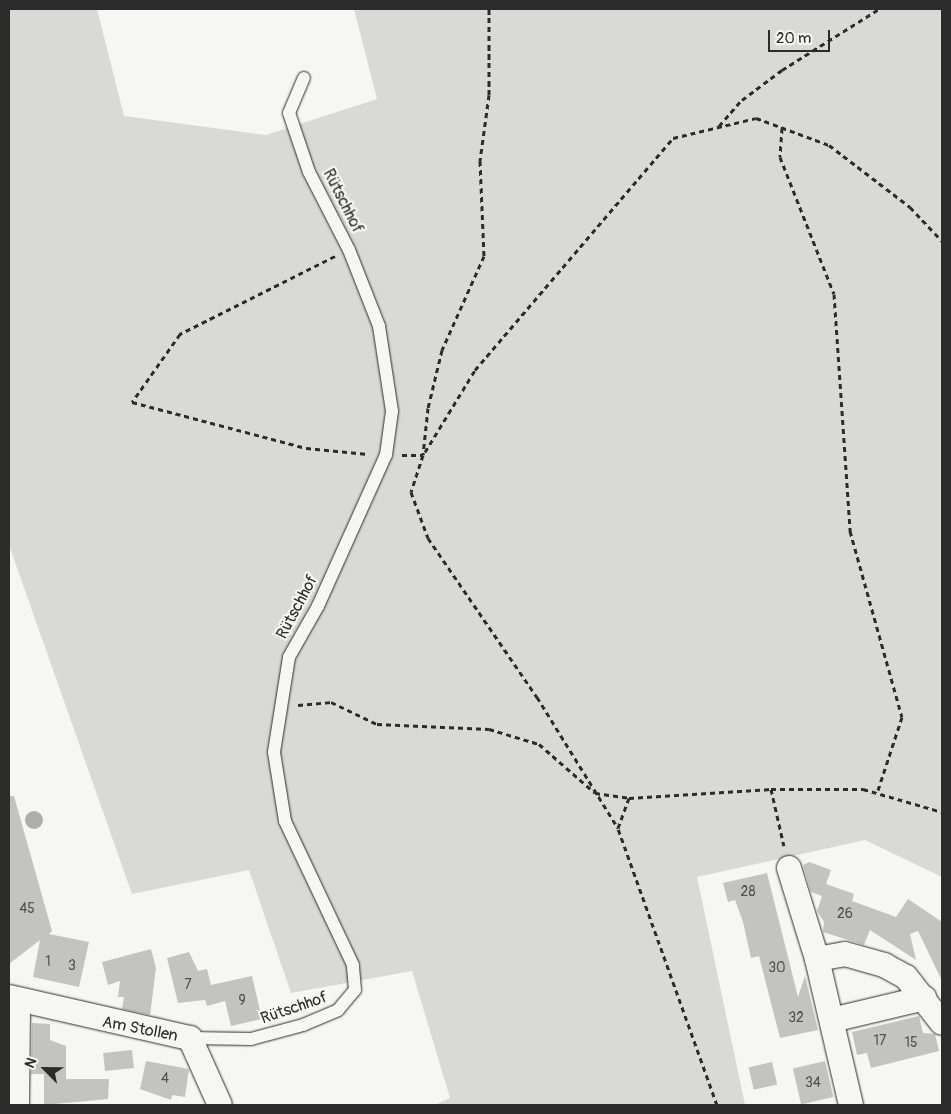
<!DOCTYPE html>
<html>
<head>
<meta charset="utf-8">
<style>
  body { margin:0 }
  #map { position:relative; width:951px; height:1114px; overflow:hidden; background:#f6f6f2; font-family:Pangolin,sans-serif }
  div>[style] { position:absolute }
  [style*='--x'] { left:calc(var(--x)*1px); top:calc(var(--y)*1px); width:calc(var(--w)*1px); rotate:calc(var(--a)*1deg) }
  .green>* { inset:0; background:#d9d9d5 }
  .water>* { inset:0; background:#aeaeab }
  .round { border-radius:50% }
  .building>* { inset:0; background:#c3c3c0; transform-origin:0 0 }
  .path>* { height:3px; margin-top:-1.5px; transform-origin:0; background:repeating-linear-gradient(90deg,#2b2b2b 0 5px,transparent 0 9px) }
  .roads { filter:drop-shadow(0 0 1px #2b2b2b) drop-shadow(0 0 1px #2b2b2b) }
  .lane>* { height:12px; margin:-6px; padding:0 6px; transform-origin:6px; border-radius:6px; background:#f6f6f2 }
  .street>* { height:24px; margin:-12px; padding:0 12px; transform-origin:12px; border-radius:12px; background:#f6f6f2 }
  span { translate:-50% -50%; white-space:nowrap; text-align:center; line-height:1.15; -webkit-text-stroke:4.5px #f6f6f2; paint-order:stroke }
  .number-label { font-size:14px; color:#515150 }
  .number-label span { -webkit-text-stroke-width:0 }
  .street-label { font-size:16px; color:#2b2b2b }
  .frame { position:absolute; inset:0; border:10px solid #2b2b2b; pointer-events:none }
  .north { position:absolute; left:20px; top:1044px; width:50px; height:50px; -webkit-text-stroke:4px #f6f6f2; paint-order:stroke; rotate:293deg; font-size:14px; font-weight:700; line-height:20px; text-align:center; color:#2b2b2b }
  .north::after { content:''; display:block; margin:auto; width:18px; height:22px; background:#2b2b2b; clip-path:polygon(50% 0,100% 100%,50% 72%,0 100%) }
  .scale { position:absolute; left:768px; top:30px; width:62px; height:22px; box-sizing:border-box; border:2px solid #2b2b2b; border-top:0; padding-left:6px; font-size:15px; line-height:18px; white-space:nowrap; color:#2b2b2b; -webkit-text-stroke:4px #f6f6f2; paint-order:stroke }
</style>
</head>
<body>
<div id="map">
  <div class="green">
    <div style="clip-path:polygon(9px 9px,97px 9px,124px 116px,266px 135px,377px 99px,354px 9px,942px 9px,942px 877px,865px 840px,697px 877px,745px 1105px,435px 1105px,450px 1098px,412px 971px,291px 993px,249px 870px,132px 894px,9px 545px)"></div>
  </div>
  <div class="water">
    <div class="round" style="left:25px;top:811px;width:18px;height:18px"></div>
  </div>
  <div class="building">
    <div style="clip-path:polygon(9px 796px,14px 796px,52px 931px,49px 934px,89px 942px,79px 987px,33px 977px,40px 940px,9px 964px)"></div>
    <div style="clip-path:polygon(809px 862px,831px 870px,826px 884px,854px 894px,852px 901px,896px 917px,908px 899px,942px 922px,942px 981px,918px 931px,910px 934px,916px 960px,870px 930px,864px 945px,823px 932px,824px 922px,817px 911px,822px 896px,811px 892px,803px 865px)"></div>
    <div style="clip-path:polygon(767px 873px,798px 997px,805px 976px,818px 1030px,780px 1038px,759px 956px,751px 958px,743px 922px,735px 900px,728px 902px,723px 883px)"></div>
    <div style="clip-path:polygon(151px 949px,156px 968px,150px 1015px,122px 1009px,124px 997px,118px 997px,120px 981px,108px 985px,102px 962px)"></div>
    <div style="clip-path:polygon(189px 952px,198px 971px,207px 969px,211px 985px,252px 976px,262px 1019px,231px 1026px,225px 1001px,207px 1006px,205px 1000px,178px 1003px,167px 958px)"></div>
    <div style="clip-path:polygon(919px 1016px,923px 1033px,935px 1034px,939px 1051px,871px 1068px,867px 1053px,857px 1055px,852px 1032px)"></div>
    <div style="clip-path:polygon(32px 1023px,50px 1024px,50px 1040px,66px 1046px,66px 1079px,109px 1079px,108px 1099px,44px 1105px,44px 1074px,31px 1074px)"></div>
    <div style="left:132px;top:1050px;width:18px;height:29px;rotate:84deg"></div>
    <div style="clip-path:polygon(146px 1061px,189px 1069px,185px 1097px,172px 1095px,171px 1100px,140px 1089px)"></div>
    <div style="left:825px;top:1061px;width:37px;height:33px;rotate:77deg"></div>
    <div style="left:772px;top:1062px;width:23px;height:24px;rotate:77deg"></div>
  </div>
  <div class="path">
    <div style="--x:489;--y:9;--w:86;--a:90"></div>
    <div style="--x:489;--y:95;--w:67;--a:97.8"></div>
    <div style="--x:480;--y:161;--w:95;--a:87.6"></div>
    <div style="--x:484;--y:256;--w:103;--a:114.1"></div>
    <div style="--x:442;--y:350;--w:60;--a:103.6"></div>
    <div style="--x:428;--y:408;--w:47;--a:96.1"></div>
    <div style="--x:423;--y:455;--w:39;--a:108"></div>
    <div style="--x:411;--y:492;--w:49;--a:69.7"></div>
    <div style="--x:428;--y:538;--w:193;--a:55.6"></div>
    <div style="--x:537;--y:697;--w:154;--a:58.3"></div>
    <div style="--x:719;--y:126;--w:35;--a:-49"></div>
    <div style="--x:742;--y:100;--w:50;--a:-36.9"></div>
    <div style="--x:782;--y:70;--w:115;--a:-32.2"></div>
    <div style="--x:782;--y:128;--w:29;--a:94"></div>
    <div style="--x:780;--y:157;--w:147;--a:68.5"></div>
    <div style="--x:834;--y:294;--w:238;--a:86.1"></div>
    <div style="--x:850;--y:531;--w:193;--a:74.4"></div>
    <div style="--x:902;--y:717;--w:80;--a:108.2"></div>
    <div style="--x:335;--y:256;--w:174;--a:153.3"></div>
    <div style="--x:180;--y:334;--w:83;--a:125.2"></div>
    <div style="--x:132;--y:402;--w:180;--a:14.8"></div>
    <div style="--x:306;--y:448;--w:62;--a:5.5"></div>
    <div style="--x:425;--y:452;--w:96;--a:-58.6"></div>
    <div style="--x:475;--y:370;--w:305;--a:-49.5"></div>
    <div style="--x:673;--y:138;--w:85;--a:-13.5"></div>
    <div style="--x:756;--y:118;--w:78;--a:20.3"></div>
    <div style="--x:829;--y:145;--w:102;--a:37.4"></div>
    <div style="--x:910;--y:207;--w:47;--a:46.7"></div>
    <div style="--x:402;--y:455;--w:21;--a:0"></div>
    <div style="--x:298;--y:705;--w:33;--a:-5"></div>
    <div style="--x:331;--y:702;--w:51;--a:25.6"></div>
    <div style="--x:377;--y:724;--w:112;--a:2.6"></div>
    <div style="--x:489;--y:729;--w:52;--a:16.7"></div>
    <div style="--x:539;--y:744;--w:74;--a:41.2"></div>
    <div style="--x:595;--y:793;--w:34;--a:8"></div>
    <div style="--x:771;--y:789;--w:58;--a:77.2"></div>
    <div style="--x:717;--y:1105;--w:294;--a:-109.7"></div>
    <div style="--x:618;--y:828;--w:32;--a:-70"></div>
    <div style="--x:629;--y:798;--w:142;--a:-3.6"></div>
    <div style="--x:771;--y:789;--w:92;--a:0"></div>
    <div style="--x:863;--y:789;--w:82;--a:16.2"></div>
  </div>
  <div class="roads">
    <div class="lane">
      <div style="--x:190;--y:1038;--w:61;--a:0.9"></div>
      <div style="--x:251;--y:1039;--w:54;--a:-15.1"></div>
      <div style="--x:303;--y:1025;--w:38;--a:-23"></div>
      <div style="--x:338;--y:1010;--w:26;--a:-50"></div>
      <div style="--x:355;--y:990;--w:25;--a:-95"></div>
      <div style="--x:353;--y:965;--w:159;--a:-115.3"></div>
      <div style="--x:285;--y:821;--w:70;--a:-99.1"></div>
      <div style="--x:274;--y:752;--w:96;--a:-81"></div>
      <div style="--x:289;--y:657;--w:59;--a:-60.4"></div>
      <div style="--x:318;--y:606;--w:166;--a:-65.8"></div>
      <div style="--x:386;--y:455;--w:44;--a:-82.2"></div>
      <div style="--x:392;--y:411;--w:86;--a:-98.7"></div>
      <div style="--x:379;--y:326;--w:82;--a:-111.5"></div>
      <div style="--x:349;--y:250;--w:88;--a:-117.1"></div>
      <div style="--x:309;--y:172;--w:62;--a:-108.7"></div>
      <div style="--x:289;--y:113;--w:38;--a:-67"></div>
    </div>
    <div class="street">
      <div style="--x:789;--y:868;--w:95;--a:72.9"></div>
      <div style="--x:817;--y:959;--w:150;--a:76.9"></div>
      <div style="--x:817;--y:959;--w:28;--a:-10"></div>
      <div style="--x:845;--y:954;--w:41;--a:15.8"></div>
      <div style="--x:884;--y:965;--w:25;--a:29"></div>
      <div style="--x:906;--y:977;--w:58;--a:52"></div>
      <div style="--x:9;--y:997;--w:186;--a:12.8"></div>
      <div style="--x:190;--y:1038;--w:73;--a:65.9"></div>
      <div style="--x:832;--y:1020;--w:95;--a:-13.4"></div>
      <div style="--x:17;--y:1105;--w:102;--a:-89.4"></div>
    </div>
  </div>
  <div class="number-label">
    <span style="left:748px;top:892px">28</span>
    <span style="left:27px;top:909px">45</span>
    <span style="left:845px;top:914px">26</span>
    <span style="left:48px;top:962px">1</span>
    <span style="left:72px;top:966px">3</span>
    <span style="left:777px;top:968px">30</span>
    <span style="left:188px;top:985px">7</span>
    <span style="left:242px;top:1001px">9</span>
    <span style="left:796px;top:1018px">32</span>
    <span style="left:880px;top:1041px">17</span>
    <span style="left:911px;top:1043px">15</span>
    <span style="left:165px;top:1079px">4</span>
    <span style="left:813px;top:1083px">34</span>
  </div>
  <div class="street-label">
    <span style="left:343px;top:201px;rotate:63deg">Rütschhof</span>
    <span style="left:297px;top:607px;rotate:-62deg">Rütschhof</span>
    <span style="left:294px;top:1008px;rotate:-19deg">Rütschhof</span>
    <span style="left:140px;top:1029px;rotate:11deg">Am Stollen</span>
  </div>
  <div class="frame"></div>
  <div class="north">N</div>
  <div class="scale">20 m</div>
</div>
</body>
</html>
